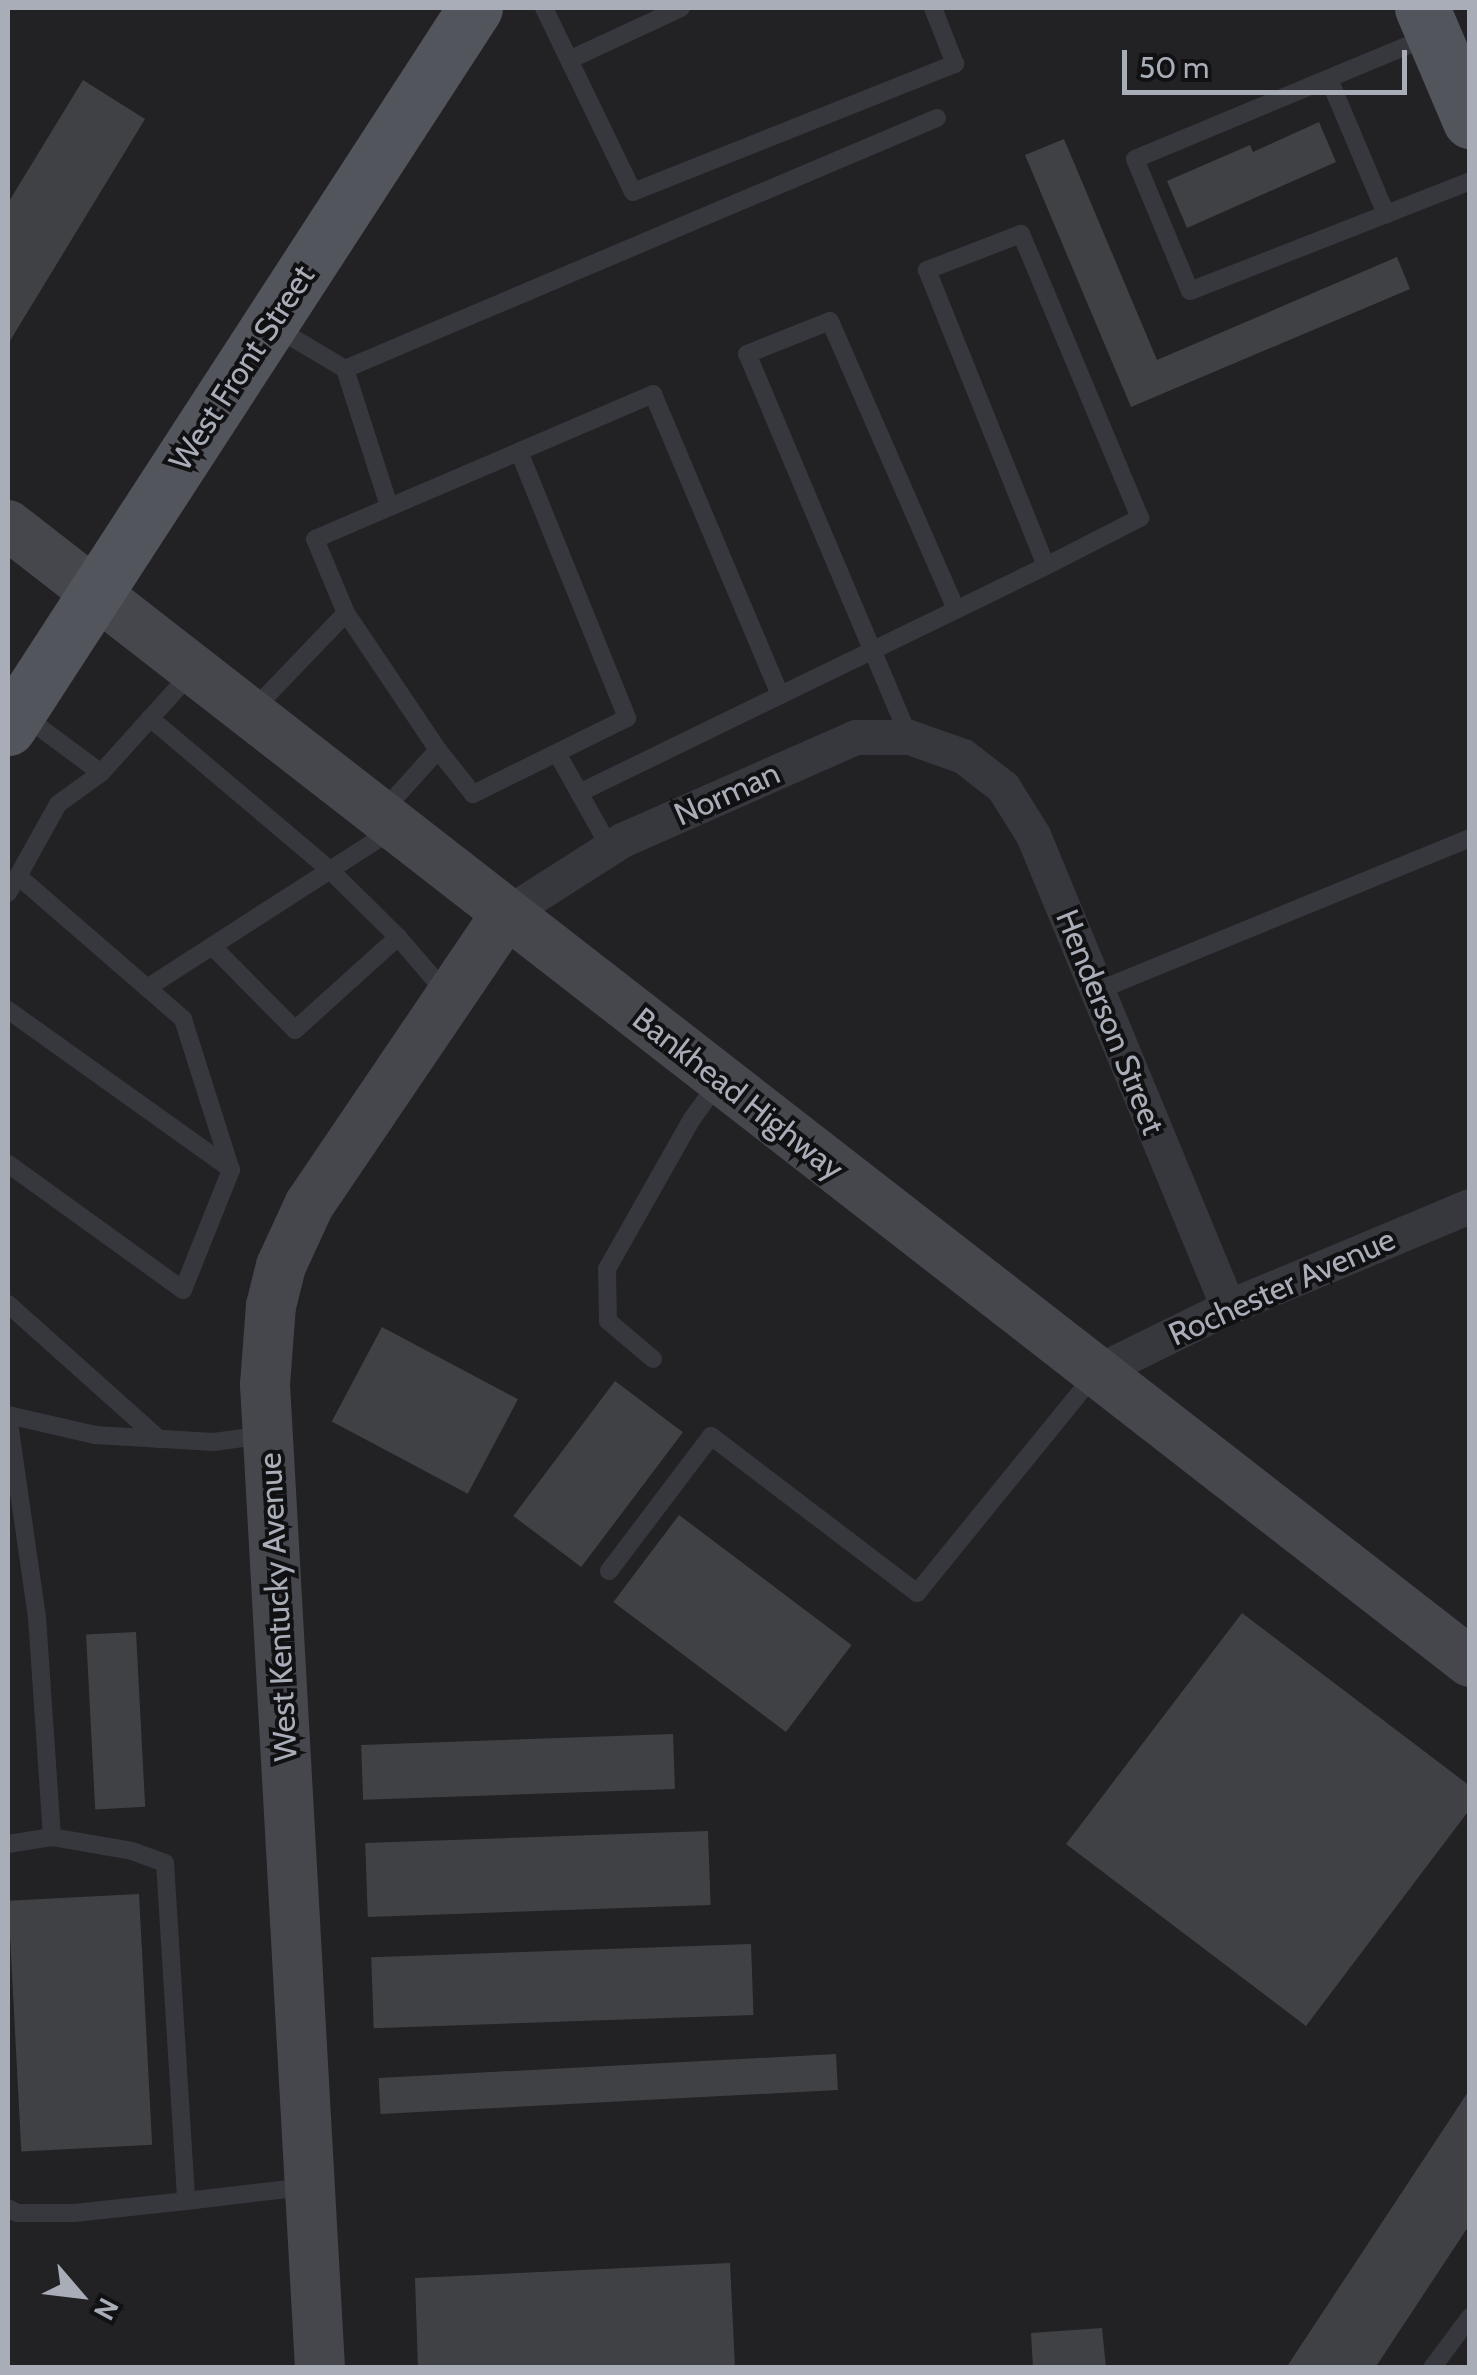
<!DOCTYPE html>
<html>
<head>
<meta charset="utf-8">
<style>
  body { margin:0 }
  #map { position:relative; width:1477px; height:2375px; overflow:hidden; background:#161618; font-family:Cabin,sans-serif }
  div>[style] { position:absolute }
  [style*='--x'] { left:calc(var(--x)*1px); top:calc(var(--y)*1px); width:calc(var(--w)*1px); rotate:calc(var(--a)*1deg) }
  .built>* { inset:0; background:#222225; transform-origin:0 0 }
  .building>* { inset:0; background:#404145; transform-origin:0 0 }
  .lane>* { height:18px; margin:-9px; padding:0 9px; transform-origin:9px; border-radius:9px; background:#37383d }
  .street>* { height:35px; margin:-17.5px; padding:0 17.5px; transform-origin:17.5px; border-radius:17.5px; background:#37383d }
  .secondary>* { height:50px; margin:-25px; padding:0 25px; transform-origin:25px; border-radius:25px; background:#45474d }
  .primary>* { height:55px; margin:-27.5px; padding:0 27.5px; transform-origin:27.5px; border-radius:27.5px; background:#53555c }
  span { translate:-50% -50%; white-space:nowrap; text-align:center; line-height:1.15; -webkit-text-stroke:8px #111113; paint-order:stroke }
  .street-label { font-size:32px; color:#a8adb8 }
  .frame { position:absolute; inset:0; border:10px solid #a8adb8; pointer-events:none }
  .north { position:absolute; left:30px; top:2245px; width:100px; height:100px; -webkit-text-stroke:8px #111113; paint-order:stroke; rotate:118deg; font-size:28px; font-weight:700; line-height:40px; text-align:center; color:#a8adb8 }
  .north::after { content:''; display:block; margin:auto; width:35px; height:45px; background:#a8adb8; clip-path:polygon(50% 0,100% 100%,50% 72%,0 100%) }
  .scale { position:absolute; left:1122px; top:50px; width:285px; height:45px; box-sizing:border-box; border:5px solid #a8adb8; border-top:0; padding-left:12px; font-size:30px; line-height:35px; white-space:nowrap; color:#a8adb8; -webkit-text-stroke:8px #111113; paint-order:stroke }
</style>
</head>
<body>
<div id="map">
  <div class="built">
    <div style="left:8px;top:8px;width:1461px;height:2360px"></div>
  </div>
  <div class="building">
    <div style="clip-path:polygon(83px 80px,145px 119px,8px 344px,8px 203px)"></div>
    <div style="clip-path:polygon(1319px 122px,1336px 162px,1187px 228px,1167px 181px,1250px 145px,1253px 152px)"></div>
    <div style="clip-path:polygon(1064px 139px,1157px 360px,1397px 257px,1410px 289px,1131px 407px,1025px 155px)"></div>
    <div style="left:382px;top:1327px;width:154px;height:107px;rotate:28deg"></div>
    <div style="left:615px;top:1381px;width:85px;height:169px;rotate:37deg"></div>
    <div style="left:679px;top:1515px;width:216px;height:109px;rotate:37deg"></div>
    <div style="clip-path:polygon(1242px 1613px,1470px 1786px,1470px 1809px,1306px 2026px,1066px 1844px)"></div>
    <div style="left:136px;top:1632px;width:175px;height:50px;rotate:87deg"></div>
    <div style="left:673px;top:1734px;width:55px;height:312px;rotate:88deg"></div>
    <div style="left:708px;top:1831px;width:74px;height:343px;rotate:88deg"></div>
    <div style="left:139px;top:1894px;width:251px;height:131px;rotate:87deg"></div>
    <div style="left:751px;top:1944px;width:71px;height:380px;rotate:88deg"></div>
    <div style="left:836px;top:2054px;width:36px;height:458px;rotate:87deg"></div>
    <div style="clip-path:polygon(1470px 2089px,1470px 2224px,1375px 2368px,1286px 2368px)"></div>
    <div style="clip-path:polygon(730px 2263px,735px 2368px,418px 2368px,415px 2278px)"></div>
    <div style="clip-path:polygon(1102px 2328px,1106px 2368px,1033px 2368px,1031px 2333px)"></div>
  </div>
  <div class="lane">
    <div style="--x:544;--y:8;--w:204;--a:64.2"></div>
    <div style="--x:633;--y:192;--w:347;--a:-21.7"></div>
    <div style="--x:955;--y:64;--w:60;--a:-111.4"></div>
    <div style="--x:1428;--y:37;--w:317;--a:157.4"></div>
    <div style="--x:1135;--y:159;--w:143;--a:67.4"></div>
    <div style="--x:1190;--y:291;--w:301;--a:-21.4"></div>
    <div style="--x:571;--y:59;--w:121;--a:-24.9"></div>
    <div style="--x:1329;--y:79;--w:147;--a:67.1"></div>
    <div style="--x:276;--y:328;--w:80;--a:30.7"></div>
    <div style="--x:345;--y:369;--w:643;--a:-22.98"></div>
    <div style="--x:345;--y:369;--w:144;--a:72.2"></div>
    <div style="--x:520;--y:454;--w:285;--a:67.9"></div>
    <div style="--x:627;--y:718;--w:172;--a:153.7"></div>
    <div style="--x:473;--y:794;--w:56;--a:-128.5"></div>
    <div style="--x:438;--y:750;--w:165;--a:-123.9"></div>
    <div style="--x:346;--y:613;--w:80;--a:-112.7"></div>
    <div style="--x:315;--y:539;--w:368;--a:-23.2"></div>
    <div style="--x:653;--y:394;--w:327;--a:67.1"></div>
    <div style="--x:253;--y:710;--w:134;--a:-46.2"></div>
    <div style="--x:23;--y:715;--w:97;--a:36.6"></div>
    <div style="--x:101;--y:773;--w:136;--a:-48"></div>
    <div style="--x:150;--y:718;--w:238;--a:40.2"></div>
    <div style="--x:332;--y:872;--w:93;--a:44.6"></div>
    <div style="--x:909;--y:737;--w:416;--a:-112.9"></div>
    <div style="--x:747;--y:354;--w:89;--a:-21.7"></div>
    <div style="--x:830;--y:321;--w:315;--a:66.4"></div>
    <div style="--x:557;--y:753;--w:109;--a:60.8"></div>
    <div style="--x:579;--y:793;--w:519;--a:-25.92"></div>
    <div style="--x:1046;--y:566;--w:106;--a:-27.1"></div>
    <div style="--x:1140;--y:518;--w:308;--a:-112.7"></div>
    <div style="--x:1021;--y:234;--w:101;--a:159"></div>
    <div style="--x:927;--y:270;--w:319;--a:68.1"></div>
    <div style="--x:383;--y:811;--w:82;--a:-48"></div>
    <div style="--x:18;--y:876;--w:82;--a:-60.9"></div>
    <div style="--x:58;--y:804;--w:53;--a:-35.8"></div>
    <div style="--x:8;--y:893;--w:20;--a:-60"></div>
    <div style="--x:18;--y:876;--w:218;--a:40.9"></div>
    <div style="--x:183;--y:1019;--w:158;--a:72.4"></div>
    <div style="--x:231;--y:1170;--w:129;--a:111.8"></div>
    <div style="--x:183;--y:1290;--w:216;--a:-144.2"></div>
    <div style="--x:212;--y:946;--w:118;--a:45.3"></div>
    <div style="--x:295;--y:1030;--w:139;--a:-42.1"></div>
    <div style="--x:398;--y:937;--w:74;--a:49.4"></div>
    <div style="--x:147;--y:988;--w:295;--a:-32.8"></div>
    <div style="--x:1097;--y:991;--w:403;--a:-22.3"></div>
    <div style="--x:8;--y:1010;--w:274;--a:35.5"></div>
    <div style="--x:8;--y:1304;--w:203;--a:41.8"></div>
    <div style="--x:653;--y:1359;--w:59;--a:-139.8"></div>
    <div style="--x:608;--y:1321;--w:52;--a:-91.1"></div>
    <div style="--x:607;--y:1269;--w:172;--a:-60.5"></div>
    <div style="--x:692;--y:1119;--w:48;--a:-54.3"></div>
    <div style="--x:8;--y:1415;--w:89;--a:12.9"></div>
    <div style="--x:95;--y:1435;--w:119;--a:3.4"></div>
    <div style="--x:214;--y:1442;--w:50;--a:-8"></div>
    <div style="--x:8;--y:1416;--w:203;--a:81.8"></div>
    <div style="--x:37;--y:1617;--w:221;--a:86.1"></div>
    <div style="--x:52;--y:1837;--w:81;--a:9.9"></div>
    <div style="--x:132;--y:1851;--w:35;--a:20"></div>
    <div style="--x:165;--y:1863;--w:339;--a:86.4"></div>
    <div style="--x:186;--y:2201;--w:121;--a:-6.7"></div>
    <div style="--x:609;--y:1571;--w:169;--a:-52.9"></div>
    <div style="--x:711;--y:1436;--w:259;--a:37.3"></div>
    <div style="--x:917;--y:1593;--w:284;--a:-50.9"></div>
    <div style="--x:8;--y:1844;--w:45;--a:-9"></div>
    <div style="--x:8;--y:2208;--w:10;--a:29"></div>
    <div style="--x:17;--y:2213;--w:57;--a:0"></div>
    <div style="--x:74;--y:2213;--w:113;--a:-6.1"></div>
    <div style="--x:1432;--y:2368;--w:64;--a:-53.3"></div>
  </div>
  <div class="street">
    <div style="--x:506;--y:914;--w:138;--a:-32.5"></div>
    <div style="--x:622;--y:840;--w:256;--a:-23.8"></div>
    <div style="--x:856;--y:737;--w:53;--a:0"></div>
    <div style="--x:909;--y:737;--w:57;--a:19.4"></div>
    <div style="--x:963;--y:756;--w:51;--a:37.8"></div>
    <div style="--x:1003;--y:787;--w:57;--a:58"></div>
    <div style="--x:1033;--y:835;--w:511;--a:67.55"></div>
    <div style="--x:1096;--y:1372;--w:147;--a:-26.2"></div>
    <div style="--x:1228;--y:1307;--w:262;--a:-22.7"></div>
  </div>
  <div class="secondary">
    <div style="--x:8;--y:525;--w:1852;--a:37.87"></div>
    <div style="--x:320;--y:2368;--w:985;--a:-93.2"></div>
    <div style="--x:265;--y:1385;--w:79;--a:-85.7"></div>
    <div style="--x:271;--y:1306;--w:41;--a:-76"></div>
    <div style="--x:281;--y:1266;--w:67;--a:-65.3"></div>
    <div style="--x:309;--y:1205;--w:351;--a:-55.9"></div>
  </div>
  <div class="primary">
    <div style="--x:1422;--y:8;--w:123;--a:67"></div>
    <div style="--x:8;--y:728;--w:858;--a:-57.03"></div>
  </div>
  <div class="street-label">
    <span style="left:242px;top:368px;rotate:-57deg">West Front Street</span>
    <span style="left:727px;top:794px;rotate:-24deg">Norman</span>
    <span style="left:1110px;top:1022px;rotate:68deg">Henderson Street</span>
    <span style="left:738px;top:1094px;rotate:38deg">Bankhead Highway</span>
    <span style="left:1282px;top:1287px;rotate:-24deg">Rochester Avenue</span>
    <span style="left:278px;top:1607px;rotate:-93deg">West Kentucky Avenue</span>
  </div>
  <div class="frame"></div>
  <div class="north">N</div>
  <div class="scale">50 m</div>
</div>
</body>
</html>
